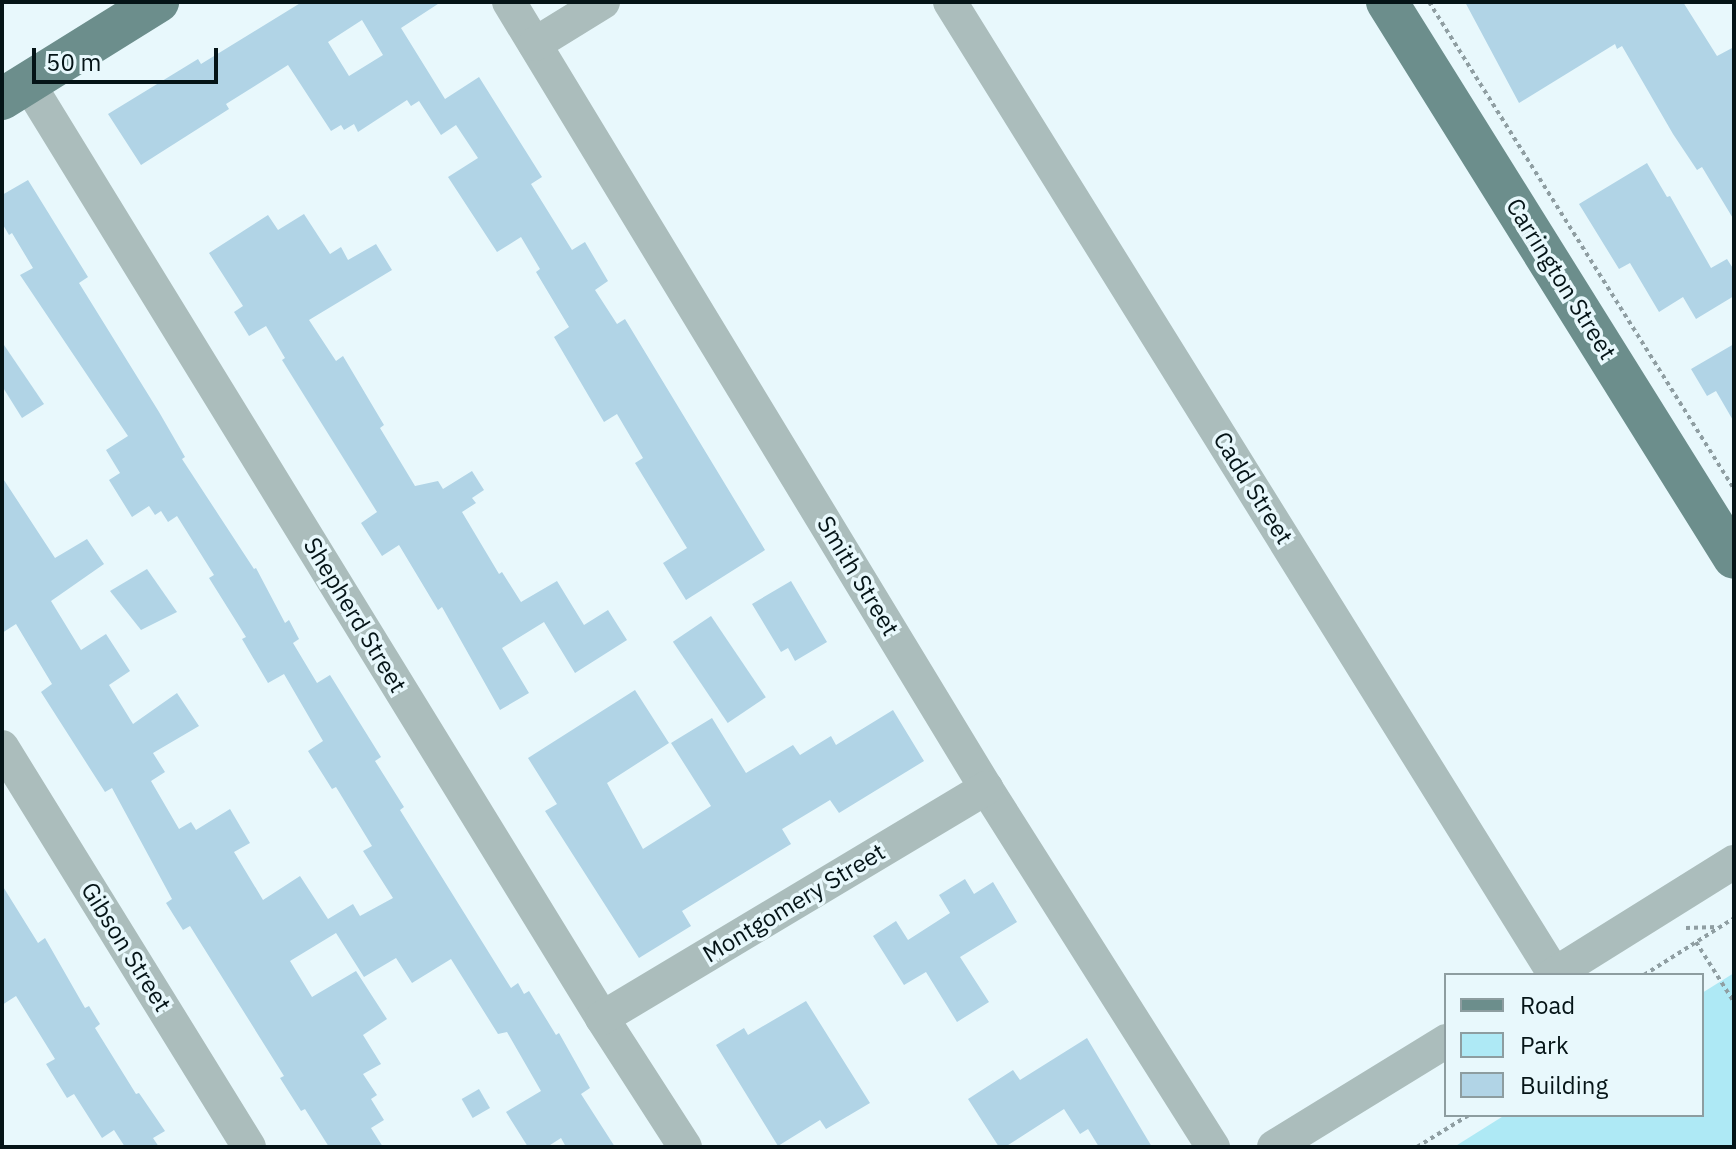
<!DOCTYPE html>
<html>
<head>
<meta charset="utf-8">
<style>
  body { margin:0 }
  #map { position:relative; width:1736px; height:1149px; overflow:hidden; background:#e8f8fc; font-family:"IBM Plex Sans",sans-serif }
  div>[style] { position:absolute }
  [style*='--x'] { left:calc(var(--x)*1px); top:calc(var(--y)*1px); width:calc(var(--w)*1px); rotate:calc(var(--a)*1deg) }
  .green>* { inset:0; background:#aee9f5 }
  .building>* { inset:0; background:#b1d4e6; transform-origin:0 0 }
  .path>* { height:4px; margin-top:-2px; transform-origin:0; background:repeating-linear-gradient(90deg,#8f9ea2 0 4px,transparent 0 8px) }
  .minor>* { height:34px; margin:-17px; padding:0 17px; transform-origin:17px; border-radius:17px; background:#abbdbc }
  .major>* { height:42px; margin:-21px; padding:0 21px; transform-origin:21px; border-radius:21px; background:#6c8e8c }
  span { translate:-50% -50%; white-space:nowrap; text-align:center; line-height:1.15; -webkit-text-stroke:7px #e8f8fc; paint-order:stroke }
  .street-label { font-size:24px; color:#051417 }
  .frame { position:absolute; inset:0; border:4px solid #051417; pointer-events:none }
  .legend { position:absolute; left:1444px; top:973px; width:260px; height:144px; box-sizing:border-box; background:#e8f8fc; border:2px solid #8d9da0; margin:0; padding:10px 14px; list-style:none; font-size:24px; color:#051417 }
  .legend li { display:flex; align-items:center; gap:16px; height:40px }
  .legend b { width:40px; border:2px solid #8d9da0 }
  .scale { position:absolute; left:32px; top:48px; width:186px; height:36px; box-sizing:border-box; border:4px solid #051417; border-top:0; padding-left:10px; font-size:24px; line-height:28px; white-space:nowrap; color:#051417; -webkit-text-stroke:6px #e8f8fc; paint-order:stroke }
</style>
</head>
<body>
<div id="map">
  <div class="green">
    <div style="clip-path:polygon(1734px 973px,1734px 1147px,1454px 1147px,1505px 1115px,1702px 1115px,1702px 993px)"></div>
  </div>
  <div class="building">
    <div style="clip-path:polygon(evenodd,302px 2px,441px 2px,401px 28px,445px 99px,479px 77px,542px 177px,531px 184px,572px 250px,585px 242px,608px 281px,595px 290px,617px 324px,625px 319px,765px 550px,686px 600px,663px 563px,687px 548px,635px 463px,643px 458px,617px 414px,604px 422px,554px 337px,569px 327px,536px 272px,540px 269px,521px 237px,497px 252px,448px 177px,478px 158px,456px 125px,441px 135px,419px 101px,411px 106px,407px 100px,358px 132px,354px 124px,344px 130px,341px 125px,331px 131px,288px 65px,226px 104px,229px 109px,141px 165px,108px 114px,198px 59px,201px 64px,302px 2px,362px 20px,383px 55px,349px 76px,328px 42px,362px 20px)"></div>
    <div style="clip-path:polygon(1465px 2px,1683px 2px,1717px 56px,1734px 47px,1734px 220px,1702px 167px,1697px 170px,1673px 134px,1622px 46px,1617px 49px,1615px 44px,1519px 103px)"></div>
    <div style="clip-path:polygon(1647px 163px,1667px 197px,1670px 196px,1711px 268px,1727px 259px,1734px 270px,1734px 296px,1696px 319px,1683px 297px,1659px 312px,1630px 263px,1619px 269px,1579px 204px)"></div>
    <div style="clip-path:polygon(28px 180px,88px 277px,79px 283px,159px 412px,185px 457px,182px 459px,254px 569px,256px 568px,285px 623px,289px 620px,299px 639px,293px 643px,317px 683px,330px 675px,381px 757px,375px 761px,404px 807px,400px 810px,511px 988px,518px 983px,524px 994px,529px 991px,556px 1035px,559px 1033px,590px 1088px,581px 1094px,615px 1147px,566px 1147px,561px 1138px,547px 1147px,528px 1147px,506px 1112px,541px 1091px,507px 1032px,498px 1034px,451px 959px,412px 983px,396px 958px,364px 977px,336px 933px,290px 961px,312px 997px,356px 971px,387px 1019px,363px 1035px,381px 1064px,363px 1074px,377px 1095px,371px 1099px,384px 1120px,371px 1128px,383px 1147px,329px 1147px,305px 1109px,301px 1111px,280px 1078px,284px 1076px,190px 926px,183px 930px,166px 903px,172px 899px,112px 788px,105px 792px,41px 692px,52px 684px,16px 624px,2px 633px,2px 477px,55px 558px,87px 539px,104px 564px,51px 601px,81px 650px,106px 634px,130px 671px,109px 685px,133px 724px,177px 693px,199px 726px,153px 753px,165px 772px,151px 781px,179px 829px,191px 822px,196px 830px,230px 809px,250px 843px,234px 852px,263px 900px,300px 876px,328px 919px,353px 904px,360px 916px,393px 898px,363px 851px,372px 846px,336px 787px,332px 789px,308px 751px,323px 741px,284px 674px,268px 683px,242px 639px,246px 637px,209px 578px,214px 575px,177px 516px,168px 522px,161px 511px,155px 515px,149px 506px,132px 517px,109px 480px,120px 473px,106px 450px,128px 436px,20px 275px,33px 268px,12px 233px,9px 235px,2px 223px,2px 195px)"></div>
    <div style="clip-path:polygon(304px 214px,330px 254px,341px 247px,348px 260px,376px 244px,392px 270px,309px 320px,336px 361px,343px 356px,384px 425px,380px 428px,415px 486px,438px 481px,443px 489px,472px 471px,484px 490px,472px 498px,476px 503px,462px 512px,499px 574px,502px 572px,521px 602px,557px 581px,584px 625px,608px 610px,627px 640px,575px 673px,544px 622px,502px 648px,529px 693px,500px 710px,442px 607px,438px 610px,399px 545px,382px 556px,361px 523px,377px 512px,282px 360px,285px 358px,266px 326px,249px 336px,234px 312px,243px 306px,209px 253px,268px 215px,278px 230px)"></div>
    <div style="clip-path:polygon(2px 342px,44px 404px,22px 418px,2px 386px)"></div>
    <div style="clip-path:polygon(1734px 344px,1734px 422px,1716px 391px,1707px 396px,1691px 369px)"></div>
    <div style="clip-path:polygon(147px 569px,177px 612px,141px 630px,110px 591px)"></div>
    <div style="clip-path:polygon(791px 581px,827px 642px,795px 661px,788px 648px,781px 652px,752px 604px)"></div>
    <div style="left:711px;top:616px;width:98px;height:46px;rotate:56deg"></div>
    <div style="clip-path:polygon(635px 690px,669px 743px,607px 783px,643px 849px,711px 806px,671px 743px,712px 718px,746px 773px,793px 745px,800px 755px,831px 736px,836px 745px,893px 710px,924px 761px,839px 813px,830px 800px,782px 829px,791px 844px,682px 911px,691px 926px,639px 958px,545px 811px,557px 804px,528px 758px)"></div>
    <div style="clip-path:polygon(965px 879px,974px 894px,993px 882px,1017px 922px,960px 957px,989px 1002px,957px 1022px,926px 972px,904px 985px,873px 936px,896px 921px,908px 940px,950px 913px,939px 895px)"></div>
    <div style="clip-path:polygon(2px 885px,38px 943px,45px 938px,85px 1008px,89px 1006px,100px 1024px,95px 1028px,136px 1094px,139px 1093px,165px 1131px,153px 1138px,159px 1147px,125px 1147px,114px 1130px,102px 1138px,74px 1094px,67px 1098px,46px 1064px,55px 1059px,16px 996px,2px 1005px)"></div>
    <div style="clip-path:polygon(806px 1001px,870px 1103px,826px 1129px,820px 1120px,778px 1146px,716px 1045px,744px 1028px,748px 1035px)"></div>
    <div style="clip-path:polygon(1087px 1038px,1152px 1147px,1099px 1147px,1088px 1129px,1080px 1134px,1064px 1109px,1005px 1147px,999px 1147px,968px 1099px,1013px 1070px,1020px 1080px)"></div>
    <div style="left:479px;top:1089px;width:22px;height:20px;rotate:60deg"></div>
  </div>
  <div class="path">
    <div style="--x:1429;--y:2;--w:575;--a:57.94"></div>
    <div style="--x:1686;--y:928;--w:31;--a:-2"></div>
    <div style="--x:1696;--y:942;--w:71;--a:57.7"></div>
    <div style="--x:1644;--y:975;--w:107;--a:-32.3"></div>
    <div style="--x:1417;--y:1147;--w:61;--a:-31.6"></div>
  </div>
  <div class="minor">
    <div style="--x:509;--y:2;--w:919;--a:58.75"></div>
    <div style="--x:986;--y:788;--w:425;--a:57.7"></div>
    <div style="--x:950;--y:2;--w:1146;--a:58.13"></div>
    <div style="--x:535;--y:44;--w:80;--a:-31.7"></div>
    <div style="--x:28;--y:83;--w:1097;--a:58.45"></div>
    <div style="--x:602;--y:1018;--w:153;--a:57.2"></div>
    <div style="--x:2;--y:747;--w:470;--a:58.3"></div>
    <div style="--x:1553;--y:975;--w:213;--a:-32"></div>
    <div style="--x:602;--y:1018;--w:448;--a:-30.9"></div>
    <div style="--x:1274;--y:1147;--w:202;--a:-31.6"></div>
  </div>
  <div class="major">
    <div style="--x:1387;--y:2;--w:655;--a:58.03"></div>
    <div style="--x:2;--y:99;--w:184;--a:-31.9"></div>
  </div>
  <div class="street-label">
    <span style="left:1561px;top:279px;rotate:58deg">Carrington Street</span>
    <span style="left:1253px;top:488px;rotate:58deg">Cadd Street</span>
    <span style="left:858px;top:576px;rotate:59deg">Smith Street</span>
    <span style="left:355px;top:615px;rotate:59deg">Shepherd Street</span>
    <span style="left:794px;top:903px;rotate:-31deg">Montgomery Street</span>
    <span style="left:126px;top:947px;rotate:58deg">Gibson Street</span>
  </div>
  <div class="frame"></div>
  <ul class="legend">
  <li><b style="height:10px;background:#6c8e8c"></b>Road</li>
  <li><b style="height:22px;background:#aee9f5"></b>Park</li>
  <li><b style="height:22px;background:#b1d4e6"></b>Building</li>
  </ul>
  <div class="scale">50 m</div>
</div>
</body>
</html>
